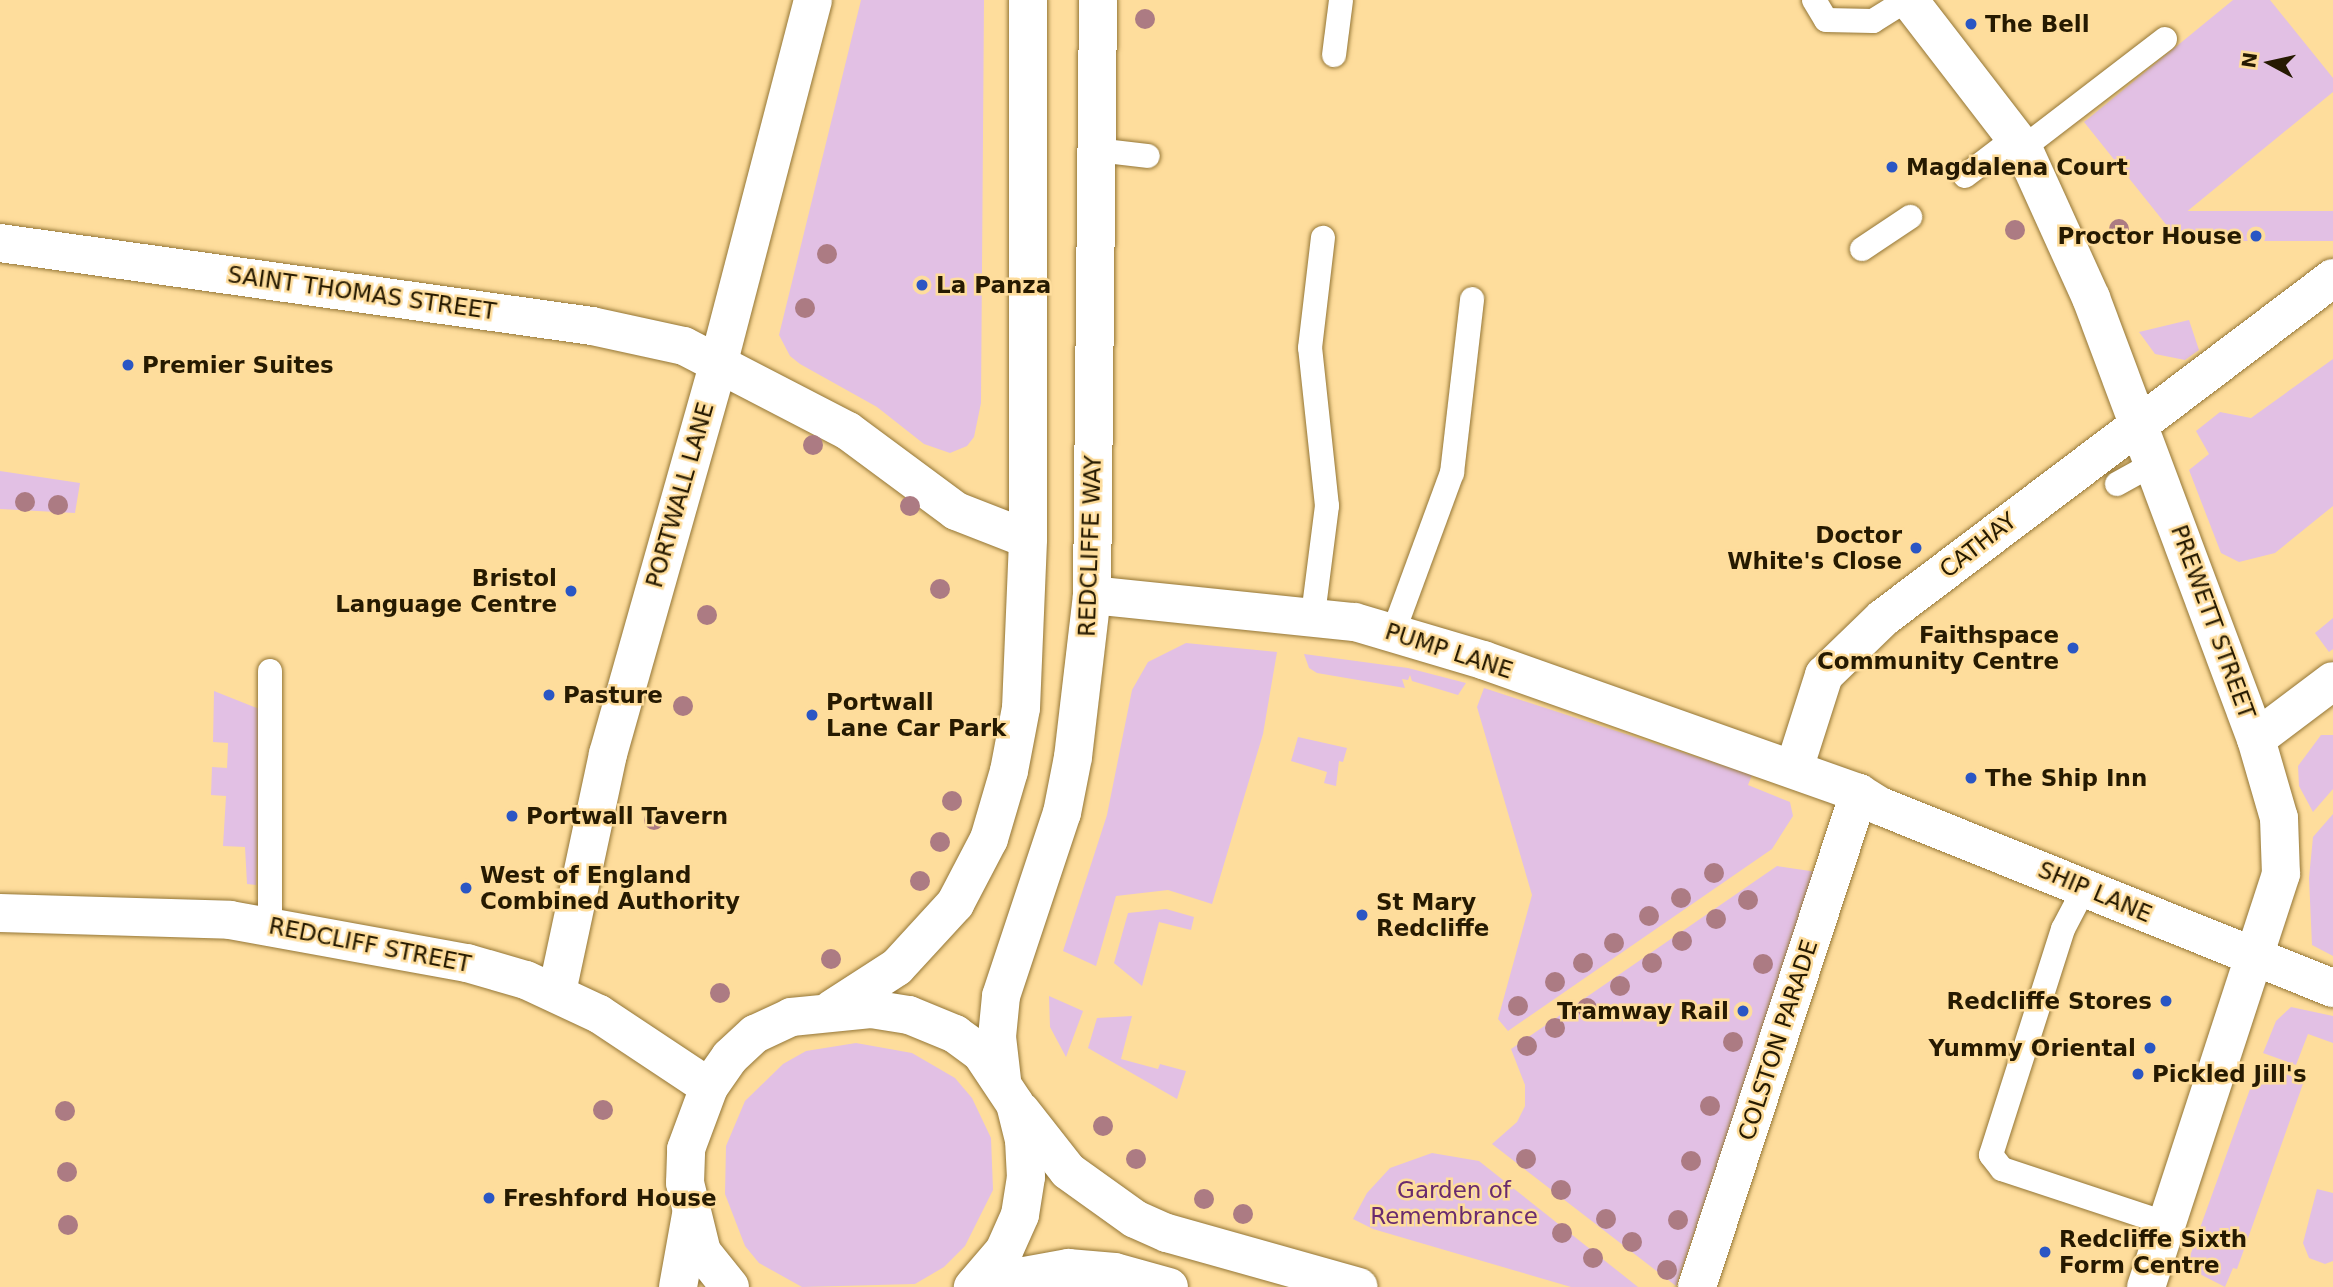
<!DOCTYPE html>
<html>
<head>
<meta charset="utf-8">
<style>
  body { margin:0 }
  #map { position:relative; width:2333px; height:1287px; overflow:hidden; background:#fedd9c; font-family:"DejaVu Sans",sans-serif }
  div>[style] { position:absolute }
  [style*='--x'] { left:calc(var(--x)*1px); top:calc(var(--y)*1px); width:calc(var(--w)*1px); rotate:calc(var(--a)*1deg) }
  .green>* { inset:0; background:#e2c0e4; transform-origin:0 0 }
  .roads { filter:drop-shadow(0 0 2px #947636) drop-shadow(0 0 2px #947636) }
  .lane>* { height:24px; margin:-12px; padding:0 12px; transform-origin:12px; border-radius:12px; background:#fff }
  .street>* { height:38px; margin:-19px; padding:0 19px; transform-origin:19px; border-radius:19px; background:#fff }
  .secondary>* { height:38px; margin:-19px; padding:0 19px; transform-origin:19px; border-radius:19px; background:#fff }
  .primary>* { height:38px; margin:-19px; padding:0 19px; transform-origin:19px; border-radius:19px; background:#fff }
  .trees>* { width:20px; height:20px; margin:-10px; border-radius:50%; background:#ac7b83 }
  .dots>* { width:19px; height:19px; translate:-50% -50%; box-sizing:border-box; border:4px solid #fedd9c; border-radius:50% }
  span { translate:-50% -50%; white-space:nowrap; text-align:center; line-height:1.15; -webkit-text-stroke:5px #fedd9c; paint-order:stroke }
  .poi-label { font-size:23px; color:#261a01; font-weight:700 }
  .left { translate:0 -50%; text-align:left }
  .right { translate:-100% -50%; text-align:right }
  .street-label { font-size:23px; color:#261a01 }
  .park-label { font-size:23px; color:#692b6e }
  .north { position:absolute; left:2235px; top:28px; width:70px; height:70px; -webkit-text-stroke:5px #fedd9c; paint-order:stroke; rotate:278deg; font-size:19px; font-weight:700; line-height:28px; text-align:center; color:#261a01 }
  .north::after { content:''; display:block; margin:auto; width:24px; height:32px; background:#261a01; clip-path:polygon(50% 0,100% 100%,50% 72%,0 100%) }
</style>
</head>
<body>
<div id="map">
  <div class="green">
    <div style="clip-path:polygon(861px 0,984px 0,981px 403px,974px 437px,967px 446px,950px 453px,924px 444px,877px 407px,800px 364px,790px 356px,779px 335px)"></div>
    <div style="clip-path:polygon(2233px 0,2270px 0,2333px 78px,2333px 92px,2168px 227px,2084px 122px)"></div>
    <div style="left:2333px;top:211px;width:30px;height:165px;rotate:90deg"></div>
    <div style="clip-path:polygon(2189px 320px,2199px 350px,2185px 360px,2155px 354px,2139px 332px)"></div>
    <div style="clip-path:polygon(2333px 359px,2333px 506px,2275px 553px,2239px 562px,2221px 553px,2189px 470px,2209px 454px,2196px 431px,2220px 412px,2251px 418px)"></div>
    <div style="clip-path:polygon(0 471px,80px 483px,75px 513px,0 509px)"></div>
    <div style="clip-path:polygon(2333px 618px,2333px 649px,2329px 652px,2315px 633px)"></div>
    <div style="clip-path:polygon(1186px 643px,1277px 652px,1263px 734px,1212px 904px,1168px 890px,1116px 896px,1096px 966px,1063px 951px,1107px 815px,1132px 690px,1148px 662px)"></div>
    <div style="clip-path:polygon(1304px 654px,1408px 668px,1466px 683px,1458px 695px,1412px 681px,1410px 675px,1408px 680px,1402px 679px,1405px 688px,1317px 673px,1309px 668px)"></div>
    <div style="clip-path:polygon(1484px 688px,1752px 775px,1748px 785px,1790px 802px,1793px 816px,1772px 849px,1508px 1031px,1498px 1019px,1532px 895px,1477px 707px)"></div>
    <div style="clip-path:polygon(214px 691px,262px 710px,256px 885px,247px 884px,245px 847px,223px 846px,226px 796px,211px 795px,212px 767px,227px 768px,228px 743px,213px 742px)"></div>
    <div style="clip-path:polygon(2321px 735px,2333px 735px,2333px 789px,2313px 812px,2299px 786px,2298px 766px)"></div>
    <div style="clip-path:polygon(1298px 737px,1347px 748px,1343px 762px,1339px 761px,1336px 786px,1324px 783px,1327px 772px,1291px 761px)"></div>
    <div style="clip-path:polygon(2333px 814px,2333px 956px,2312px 945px,2309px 878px,2313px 837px)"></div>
    <div style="clip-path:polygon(1777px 866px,1817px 872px,1676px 1286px,1492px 1144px,1517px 1122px,1525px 1106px,1525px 1085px,1511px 1049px)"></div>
    <div style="clip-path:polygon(1166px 909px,1194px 917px,1191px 930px,1159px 922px,1142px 986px,1114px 963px,1128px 913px)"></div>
    <div style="clip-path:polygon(1049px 996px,1083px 1011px,1066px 1057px,1050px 1027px)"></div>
    <div style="clip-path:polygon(2291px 1007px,2333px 1016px,2333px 1043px,2308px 1034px,2296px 1065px,2263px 1053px,2276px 1021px)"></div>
    <div style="clip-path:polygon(1132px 1016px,1121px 1059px,1158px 1069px,1160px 1064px,1186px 1071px,1177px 1099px,1088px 1048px,1097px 1018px)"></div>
    <div style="clip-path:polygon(856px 1043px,912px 1053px,955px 1078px,972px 1098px,991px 1138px,993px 1190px,965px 1246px,944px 1267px,915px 1284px,802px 1287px,759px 1263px,745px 1246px,725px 1194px,726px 1146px,745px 1101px,783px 1064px,806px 1051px)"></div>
    <div style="clip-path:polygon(2259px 1064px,2304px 1081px,2237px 1269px,2233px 1268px,2225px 1287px,2186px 1267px)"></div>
    <div style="clip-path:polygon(1432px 1153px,1479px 1161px,1638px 1287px,1571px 1287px,1373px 1229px,1353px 1219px,1367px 1193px,1390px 1168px)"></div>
    <div style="clip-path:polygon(2317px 1189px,2333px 1193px,2333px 1261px,2325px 1264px,2309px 1258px,2303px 1243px)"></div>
  </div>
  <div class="roads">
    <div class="lane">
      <div style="--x:1814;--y:0;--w:23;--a:59"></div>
      <div style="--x:1826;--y:20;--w:47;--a:1.2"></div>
      <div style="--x:1873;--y:21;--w:39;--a:-32"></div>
      <div style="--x:1334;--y:55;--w:55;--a:-82.7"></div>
      <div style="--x:2023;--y:148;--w:179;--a:-37.5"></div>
      <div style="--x:1097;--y:150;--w:51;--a:6.7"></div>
      <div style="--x:1965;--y:176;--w:63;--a:-37.2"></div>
      <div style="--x:1862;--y:249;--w:58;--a:-33.7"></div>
      <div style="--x:2117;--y:484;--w:41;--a:-29.1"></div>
      <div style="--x:1313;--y:615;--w:110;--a:-82.7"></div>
      <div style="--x:1327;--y:506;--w:159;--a:-96.1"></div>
      <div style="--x:1310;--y:348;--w:111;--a:-83.3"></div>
      <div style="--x:1393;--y:633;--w:171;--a:-69.8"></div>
      <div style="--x:1452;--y:473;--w:175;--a:-83.4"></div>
      <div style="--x:270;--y:671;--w:253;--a:90"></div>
      <div style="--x:2084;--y:889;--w:45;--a:117.7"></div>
      <div style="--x:2063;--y:929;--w:237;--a:107.7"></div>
      <div style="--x:1991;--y:1155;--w:18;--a:52"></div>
      <div style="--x:2002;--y:1169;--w:172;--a:18.3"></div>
    </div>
    <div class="street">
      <div style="--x:1909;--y:0;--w:187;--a:52.4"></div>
      <div style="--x:2023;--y:148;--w:165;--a:65.6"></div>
      <div style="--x:2091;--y:298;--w:471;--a:69.5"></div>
      <div style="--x:2256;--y:739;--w:82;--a:73.8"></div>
      <div style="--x:2279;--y:818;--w:56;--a:88"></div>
      <div style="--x:2281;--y:874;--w:435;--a:108.1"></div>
      <div style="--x:0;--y:243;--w:598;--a:7.98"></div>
      <div style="--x:592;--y:326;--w:94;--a:12.3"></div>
      <div style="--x:684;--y:346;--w:185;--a:27.4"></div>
      <div style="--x:848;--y:431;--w:134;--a:36.5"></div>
      <div style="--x:956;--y:511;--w:77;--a:21.3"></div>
      <div style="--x:1092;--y:595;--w:264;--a:5.9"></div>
      <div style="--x:1355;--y:622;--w:134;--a:16.5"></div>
      <div style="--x:1483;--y:660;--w:399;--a:19.5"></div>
      <div style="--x:1859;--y:793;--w:25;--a:32"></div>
      <div style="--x:1880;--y:806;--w:488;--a:21.9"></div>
      <div style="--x:2256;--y:739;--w:96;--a:-37"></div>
      <div style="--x:1794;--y:769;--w:99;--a:-72.3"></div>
      <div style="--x:1824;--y:675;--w:82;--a:-44"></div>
      <div style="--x:1883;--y:618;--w:564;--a:-37.07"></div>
      <div style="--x:0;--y:913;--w:230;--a:1.7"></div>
      <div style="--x:230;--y:920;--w:241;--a:10.3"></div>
      <div style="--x:467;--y:963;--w:61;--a:16.1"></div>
      <div style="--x:526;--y:980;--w:81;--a:25"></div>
      <div style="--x:599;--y:1014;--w:132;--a:33.6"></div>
      <div style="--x:557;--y:992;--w:243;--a:-77.9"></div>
      <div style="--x:608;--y:754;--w:408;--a:-74.2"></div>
      <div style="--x:719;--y:361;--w:373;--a:-75.4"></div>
      <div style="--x:1697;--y:1287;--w:520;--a:-71.84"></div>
    </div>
    <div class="secondary">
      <div style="--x:678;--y:1287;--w:73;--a:-79.8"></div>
    </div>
    <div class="primary">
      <div style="--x:832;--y:1009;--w:77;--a:-32.9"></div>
      <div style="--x:897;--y:967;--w:86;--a:-47.4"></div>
      <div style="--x:955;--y:904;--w:73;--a:-62.4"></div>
      <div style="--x:989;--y:839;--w:71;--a:-73.6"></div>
      <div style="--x:1009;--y:771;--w:64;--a:-79.2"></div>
      <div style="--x:1021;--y:708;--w:169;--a:-87.6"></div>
      <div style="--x:1028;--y:539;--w:539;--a:-90"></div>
      <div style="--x:1002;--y:1080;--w:43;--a:-96.6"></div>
      <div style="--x:997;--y:1037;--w:41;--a:-84.4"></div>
      <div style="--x:1001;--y:996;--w:193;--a:-71.6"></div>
      <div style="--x:1062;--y:813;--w:57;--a:-78.9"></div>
      <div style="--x:1073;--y:757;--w:163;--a:-83.3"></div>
      <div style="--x:1092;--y:595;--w:595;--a:-89.42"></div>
      <div style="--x:1021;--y:1111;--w:76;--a:51.9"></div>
      <div style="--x:1068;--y:1171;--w:82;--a:35.6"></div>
      <div style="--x:1135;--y:1219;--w:35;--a:24"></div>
      <div style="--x:1167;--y:1233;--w:199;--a:15.7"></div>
      <div style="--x:975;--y:1285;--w:95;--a:-10.4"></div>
      <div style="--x:1068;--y:1268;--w:47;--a:4.9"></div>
      <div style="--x:1115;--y:1272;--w:56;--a:15.5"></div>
      <div style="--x:730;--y:1287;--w:45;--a:-128.7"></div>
      <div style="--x:702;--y:1252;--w:71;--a:-103.8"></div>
      <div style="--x:685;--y:1183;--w:34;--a:-88"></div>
      <div style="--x:686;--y:1149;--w:66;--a:-69.6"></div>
      <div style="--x:709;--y:1087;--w:37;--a:-55"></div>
      <div style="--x:730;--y:1057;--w:34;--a:-43"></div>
      <div style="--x:755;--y:1034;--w:40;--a:-25"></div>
      <div style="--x:791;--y:1017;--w:80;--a:-5.7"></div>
      <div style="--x:871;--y:1009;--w:38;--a:9"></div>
      <div style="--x:909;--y:1015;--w:50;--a:22.4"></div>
      <div style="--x:955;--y:1034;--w:32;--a:36"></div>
      <div style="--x:981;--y:1053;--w:61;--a:56.3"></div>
      <div style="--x:1015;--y:1104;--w:37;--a:76"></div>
      <div style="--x:1024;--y:1140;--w:37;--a:87"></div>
      <div style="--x:1026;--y:1177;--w:38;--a:99"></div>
      <div style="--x:1020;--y:1215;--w:39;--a:114"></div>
      <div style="--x:1004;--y:1251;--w:48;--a:130.7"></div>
    </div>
  </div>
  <div class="trees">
    <div style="left:1145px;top:19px"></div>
    <div style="left:2119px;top:229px"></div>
    <div style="left:2015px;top:230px"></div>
    <div style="left:827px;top:254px"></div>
    <div style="left:805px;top:308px"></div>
    <div style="left:813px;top:445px"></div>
    <div style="left:25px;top:502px"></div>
    <div style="left:58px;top:505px"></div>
    <div style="left:910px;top:506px"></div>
    <div style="left:940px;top:589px"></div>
    <div style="left:707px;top:615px"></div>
    <div style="left:683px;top:706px"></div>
    <div style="left:952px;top:801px"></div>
    <div style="left:654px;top:820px"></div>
    <div style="left:940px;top:842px"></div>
    <div style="left:1714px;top:873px"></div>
    <div style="left:920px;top:881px"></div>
    <div style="left:1681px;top:898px"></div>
    <div style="left:1748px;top:900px"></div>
    <div style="left:1649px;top:916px"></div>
    <div style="left:1716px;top:919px"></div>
    <div style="left:1682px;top:941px"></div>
    <div style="left:1614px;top:943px"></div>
    <div style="left:831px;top:959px"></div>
    <div style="left:1583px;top:963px"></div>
    <div style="left:1652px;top:963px"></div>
    <div style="left:1763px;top:964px"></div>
    <div style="left:1555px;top:982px"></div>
    <div style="left:1620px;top:986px"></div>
    <div style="left:720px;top:993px"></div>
    <div style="left:1518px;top:1006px"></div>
    <div style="left:1587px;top:1008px"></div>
    <div style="left:1555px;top:1028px"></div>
    <div style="left:1733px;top:1042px"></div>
    <div style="left:1527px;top:1046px"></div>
    <div style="left:1710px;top:1106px"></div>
    <div style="left:603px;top:1110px"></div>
    <div style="left:65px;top:1111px"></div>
    <div style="left:1103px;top:1126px"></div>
    <div style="left:1136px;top:1159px"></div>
    <div style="left:1526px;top:1159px"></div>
    <div style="left:1691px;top:1161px"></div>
    <div style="left:67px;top:1172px"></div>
    <div style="left:1561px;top:1190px"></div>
    <div style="left:1204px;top:1199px"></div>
    <div style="left:1243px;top:1214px"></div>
    <div style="left:1606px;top:1219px"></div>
    <div style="left:1678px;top:1220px"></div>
    <div style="left:68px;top:1225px"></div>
    <div style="left:1562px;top:1233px"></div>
    <div style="left:1632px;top:1242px"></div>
    <div style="left:1593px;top:1258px"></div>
    <div style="left:1667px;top:1270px"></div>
  </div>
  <div class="dots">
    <div style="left:1971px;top:24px;background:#2a56c4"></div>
    <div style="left:1892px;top:167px;background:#2a56c4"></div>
    <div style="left:2256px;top:236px;background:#2a56c4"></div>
    <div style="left:922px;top:285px;background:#2a56c4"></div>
    <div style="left:128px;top:365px;background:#2a56c4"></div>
    <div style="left:1916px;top:548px;background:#2a56c4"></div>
    <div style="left:571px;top:591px;background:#2a56c4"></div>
    <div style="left:2073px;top:648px;background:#2a56c4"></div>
    <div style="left:549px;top:695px;background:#2a56c4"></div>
    <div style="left:812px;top:715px;background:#2a56c4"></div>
    <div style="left:1971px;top:778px;background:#2a56c4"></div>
    <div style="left:512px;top:816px;background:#2a56c4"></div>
    <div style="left:466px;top:888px;background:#2a56c4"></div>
    <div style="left:1362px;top:915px;background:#2a56c4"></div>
    <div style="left:2166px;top:1001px;background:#2a56c4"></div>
    <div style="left:1743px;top:1011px;background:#2a56c4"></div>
    <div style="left:2150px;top:1048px;background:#2a56c4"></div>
    <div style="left:2138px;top:1074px;background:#2a56c4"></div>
    <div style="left:489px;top:1198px;background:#2a56c4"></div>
    <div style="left:2045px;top:1252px;background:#2a56c4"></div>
  </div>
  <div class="poi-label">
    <span class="left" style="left:1985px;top:24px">The Bell</span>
    <span class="left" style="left:1906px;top:167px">Magdalena Court</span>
    <span class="right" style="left:2242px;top:236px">Proctor House</span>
    <span class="left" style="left:936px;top:285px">La Panza</span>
    <span class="left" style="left:142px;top:365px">Premier Suites</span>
    <span class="right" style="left:1902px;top:548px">Doctor<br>White's Close</span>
    <span class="right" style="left:557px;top:591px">Bristol<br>Language Centre</span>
    <span class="right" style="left:2059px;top:648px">Faithspace<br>Community Centre</span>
    <span class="left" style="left:563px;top:695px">Pasture</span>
    <span class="left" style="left:826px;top:715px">Portwall<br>Lane Car Park</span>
    <span class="left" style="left:1985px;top:778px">The Ship Inn</span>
    <span class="left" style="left:526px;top:816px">Portwall Tavern</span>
    <span class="left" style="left:480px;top:888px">West of England<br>Combined Authority</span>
    <span class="left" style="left:1376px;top:915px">St Mary<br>Redcliffe</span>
    <span class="right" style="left:2152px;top:1001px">Redcliffe Stores</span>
    <span class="right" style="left:1729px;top:1011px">Tramway Rail</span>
    <span class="right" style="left:2136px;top:1048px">Yummy Oriental</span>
    <span class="left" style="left:2152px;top:1074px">Pickled Jill's</span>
    <span class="left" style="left:503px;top:1198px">Freshford House</span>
    <span class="left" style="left:2059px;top:1252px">Redcliffe Sixth<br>Form Centre</span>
  </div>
  <div class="street-label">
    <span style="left:362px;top:293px;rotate:8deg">SAINT THOMAS STREET</span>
    <span style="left:680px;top:495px;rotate:-74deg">PORTWALL LANE</span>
    <span style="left:1978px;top:545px;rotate:-38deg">CATHAY</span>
    <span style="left:1090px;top:546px;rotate:-88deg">REDCLIFFE WAY</span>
    <span style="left:2213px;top:622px;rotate:70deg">PREWETT STREET</span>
    <span style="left:1449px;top:651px;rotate:18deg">PUMP LANE</span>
    <span style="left:2095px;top:892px;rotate:23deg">SHIP LANE</span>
    <span style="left:370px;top:945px;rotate:11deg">REDCLIFF STREET</span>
    <span style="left:1778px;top:1040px;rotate:-72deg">COLSTON PARADE</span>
  </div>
  <div class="park-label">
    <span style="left:1454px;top:1203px">Garden of<br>Remembrance</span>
  </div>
  <div class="north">N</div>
</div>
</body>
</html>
